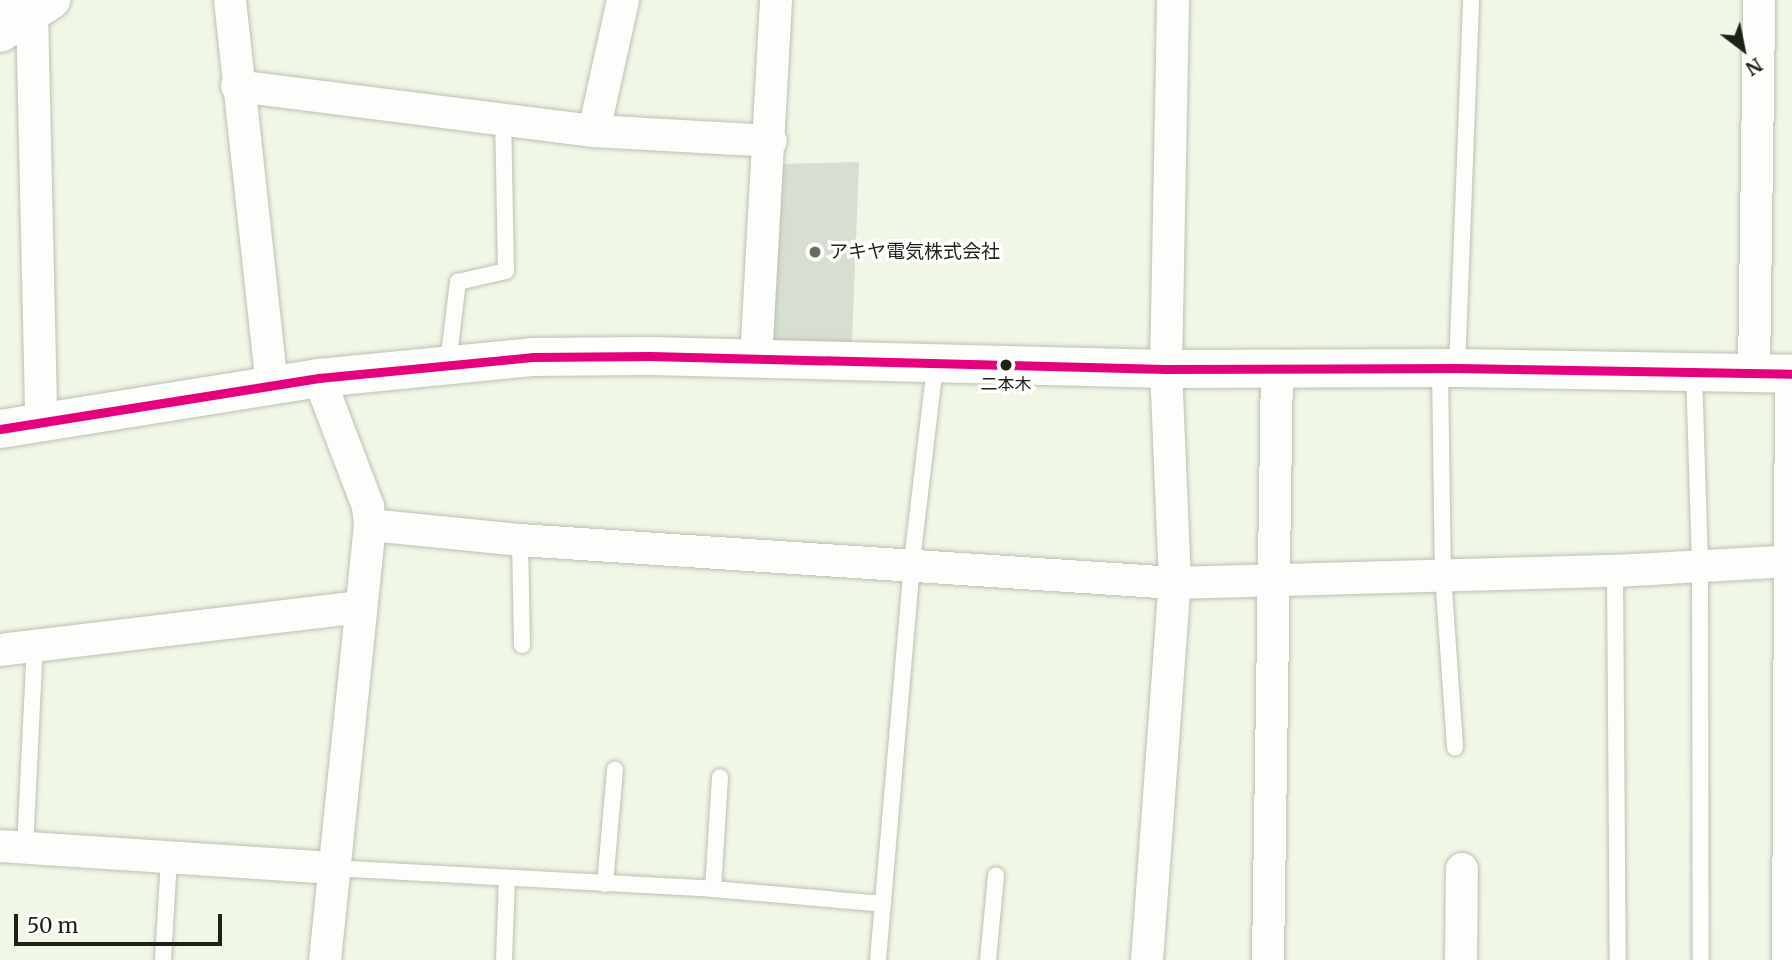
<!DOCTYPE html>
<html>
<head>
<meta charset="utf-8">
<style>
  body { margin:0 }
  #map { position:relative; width:1792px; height:960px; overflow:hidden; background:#f1f7e6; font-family:Merriweather,"Noto Sans JP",serif }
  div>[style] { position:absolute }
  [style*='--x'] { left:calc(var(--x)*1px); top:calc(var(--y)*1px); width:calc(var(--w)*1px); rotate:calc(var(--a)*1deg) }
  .building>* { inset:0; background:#d7dfd2 }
  .roads { filter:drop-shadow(0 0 2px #bcc0b3) drop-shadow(0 0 2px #bcc0b3) }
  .lane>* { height:16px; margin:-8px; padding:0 8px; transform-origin:8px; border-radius:8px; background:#fdfefb }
  .street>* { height:32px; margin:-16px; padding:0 16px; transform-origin:16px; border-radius:16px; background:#fdfefb }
  .secondary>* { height:38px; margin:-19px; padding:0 19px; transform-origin:19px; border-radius:19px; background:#fdfefb }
  .bus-1>* { height:9px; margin:-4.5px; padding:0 4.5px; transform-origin:4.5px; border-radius:4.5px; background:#e5007d }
  .dots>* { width:19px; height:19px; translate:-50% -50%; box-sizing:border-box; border:4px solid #fff; border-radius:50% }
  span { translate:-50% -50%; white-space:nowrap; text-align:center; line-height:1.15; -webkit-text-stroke:7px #fff; paint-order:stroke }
  .bus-label { font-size:17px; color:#1e2216 }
  .poi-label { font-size:19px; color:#1e2216 }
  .left { translate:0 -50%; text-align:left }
  .north { position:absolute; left:1708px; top:14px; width:70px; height:70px; -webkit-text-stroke:5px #fff; paint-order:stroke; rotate:148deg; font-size:19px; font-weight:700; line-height:28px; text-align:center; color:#1e2216 }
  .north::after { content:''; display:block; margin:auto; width:24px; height:32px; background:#1e2216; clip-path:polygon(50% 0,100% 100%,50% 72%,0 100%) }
  .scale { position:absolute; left:14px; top:914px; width:208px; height:32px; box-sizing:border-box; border:4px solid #1e2216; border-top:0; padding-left:9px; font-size:21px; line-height:24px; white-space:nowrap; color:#1e2216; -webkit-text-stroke:5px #fff; paint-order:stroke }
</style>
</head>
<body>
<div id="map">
  <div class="building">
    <div style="clip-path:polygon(859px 162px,852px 342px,766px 343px,782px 164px)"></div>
  </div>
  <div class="roads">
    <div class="lane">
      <div style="--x:448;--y:363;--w:82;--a:-83"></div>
      <div style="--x:458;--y:282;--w:49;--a:-12.9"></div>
      <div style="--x:506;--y:271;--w:151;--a:-91.1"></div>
      <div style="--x:1440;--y:368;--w:207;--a:89.2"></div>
      <div style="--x:1443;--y:575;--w:173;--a:86"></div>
      <div style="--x:1457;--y:368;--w:368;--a:-87.8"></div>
      <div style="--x:1694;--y:372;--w:196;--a:88.2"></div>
      <div style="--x:1700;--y:568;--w:392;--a:89.9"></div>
      <div style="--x:520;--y:540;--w:105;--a:88.9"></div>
      <div style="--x:1615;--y:571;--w:389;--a:89.6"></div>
      <div style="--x:25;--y:848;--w:202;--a:-87.2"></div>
      <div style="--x:331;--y:868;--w:383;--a:3.1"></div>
      <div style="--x:713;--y:889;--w:171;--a:5"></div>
      <div style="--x:605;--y:884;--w:115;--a:-85"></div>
      <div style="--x:713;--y:889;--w:112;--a:-86.4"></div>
      <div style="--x:163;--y:960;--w:102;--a:-86.6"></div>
      <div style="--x:504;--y:960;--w:82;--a:-87.9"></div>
      <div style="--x:878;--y:960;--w:409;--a:-85.1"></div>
      <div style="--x:913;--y:553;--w:189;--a:-83.3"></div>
      <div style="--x:988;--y:960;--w:85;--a:-84.6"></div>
    </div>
    <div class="street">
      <div style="--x:230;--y:0;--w:387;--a:83.8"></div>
      <div style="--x:0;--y:1;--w:34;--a:17"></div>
      <div style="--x:32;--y:11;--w:412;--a:88.7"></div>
      <div style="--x:237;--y:86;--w:360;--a:7.2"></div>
      <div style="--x:594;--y:131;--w:177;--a:3.2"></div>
      <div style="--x:594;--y:131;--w:134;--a:-77.5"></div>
      <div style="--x:756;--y:359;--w:360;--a:-86.8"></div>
      <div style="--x:1754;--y:373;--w:373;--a:-89.2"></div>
      <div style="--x:319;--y:378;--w:137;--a:69.1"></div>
      <div style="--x:368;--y:506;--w:19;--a:84"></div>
      <div style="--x:370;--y:525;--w:437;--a:95.9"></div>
      <div style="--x:370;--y:525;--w:151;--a:5.7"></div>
      <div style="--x:520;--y:540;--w:656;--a:3.76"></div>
      <div style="--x:1175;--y:583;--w:440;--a:-1.6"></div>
      <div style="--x:1615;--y:571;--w:177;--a:-3.2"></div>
      <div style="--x:0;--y:650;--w:362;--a:-6.8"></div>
      <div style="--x:0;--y:846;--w:332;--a:3.8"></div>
      <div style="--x:1147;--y:960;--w:378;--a:-85.8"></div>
      <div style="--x:1175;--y:583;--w:214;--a:-92.4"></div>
      <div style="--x:1166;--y:369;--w:369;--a:-88.9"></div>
      <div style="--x:1268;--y:960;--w:591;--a:-89.13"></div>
      <div style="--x:1461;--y:960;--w:91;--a:-89.4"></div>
      <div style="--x:1788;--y:960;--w:586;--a:-89.71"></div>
    </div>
    <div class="secondary">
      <div style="--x:0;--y:33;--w:61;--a:-32.9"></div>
      <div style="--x:0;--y:429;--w:323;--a:-9.1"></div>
      <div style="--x:319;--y:378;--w:214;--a:-5.6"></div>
      <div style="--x:532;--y:357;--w:118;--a:-0.5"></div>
      <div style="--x:650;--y:356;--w:516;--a:1.44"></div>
      <div style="--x:1166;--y:369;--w:291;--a:-0.2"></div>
      <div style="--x:1457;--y:368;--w:335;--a:1"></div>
    </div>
  </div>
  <div class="bus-1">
    <div style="--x:0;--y:429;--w:323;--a:-9.1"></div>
    <div style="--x:319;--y:378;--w:214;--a:-5.6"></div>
    <div style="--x:532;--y:357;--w:118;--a:-0.5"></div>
    <div style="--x:650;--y:356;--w:516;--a:1.44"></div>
    <div style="--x:1166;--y:369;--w:291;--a:-0.2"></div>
    <div style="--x:1457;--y:368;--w:335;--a:1"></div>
  </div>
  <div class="dots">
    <div style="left:815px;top:252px;background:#686d5f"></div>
    <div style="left:1006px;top:365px;background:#1e2216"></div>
  </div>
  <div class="bus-label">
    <span style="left:1006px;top:385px">二本木</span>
  </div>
  <div class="poi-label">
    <span class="left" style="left:829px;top:252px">アキヤ電気株式会社</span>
  </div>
  <div class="north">N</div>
  <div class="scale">50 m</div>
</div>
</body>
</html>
